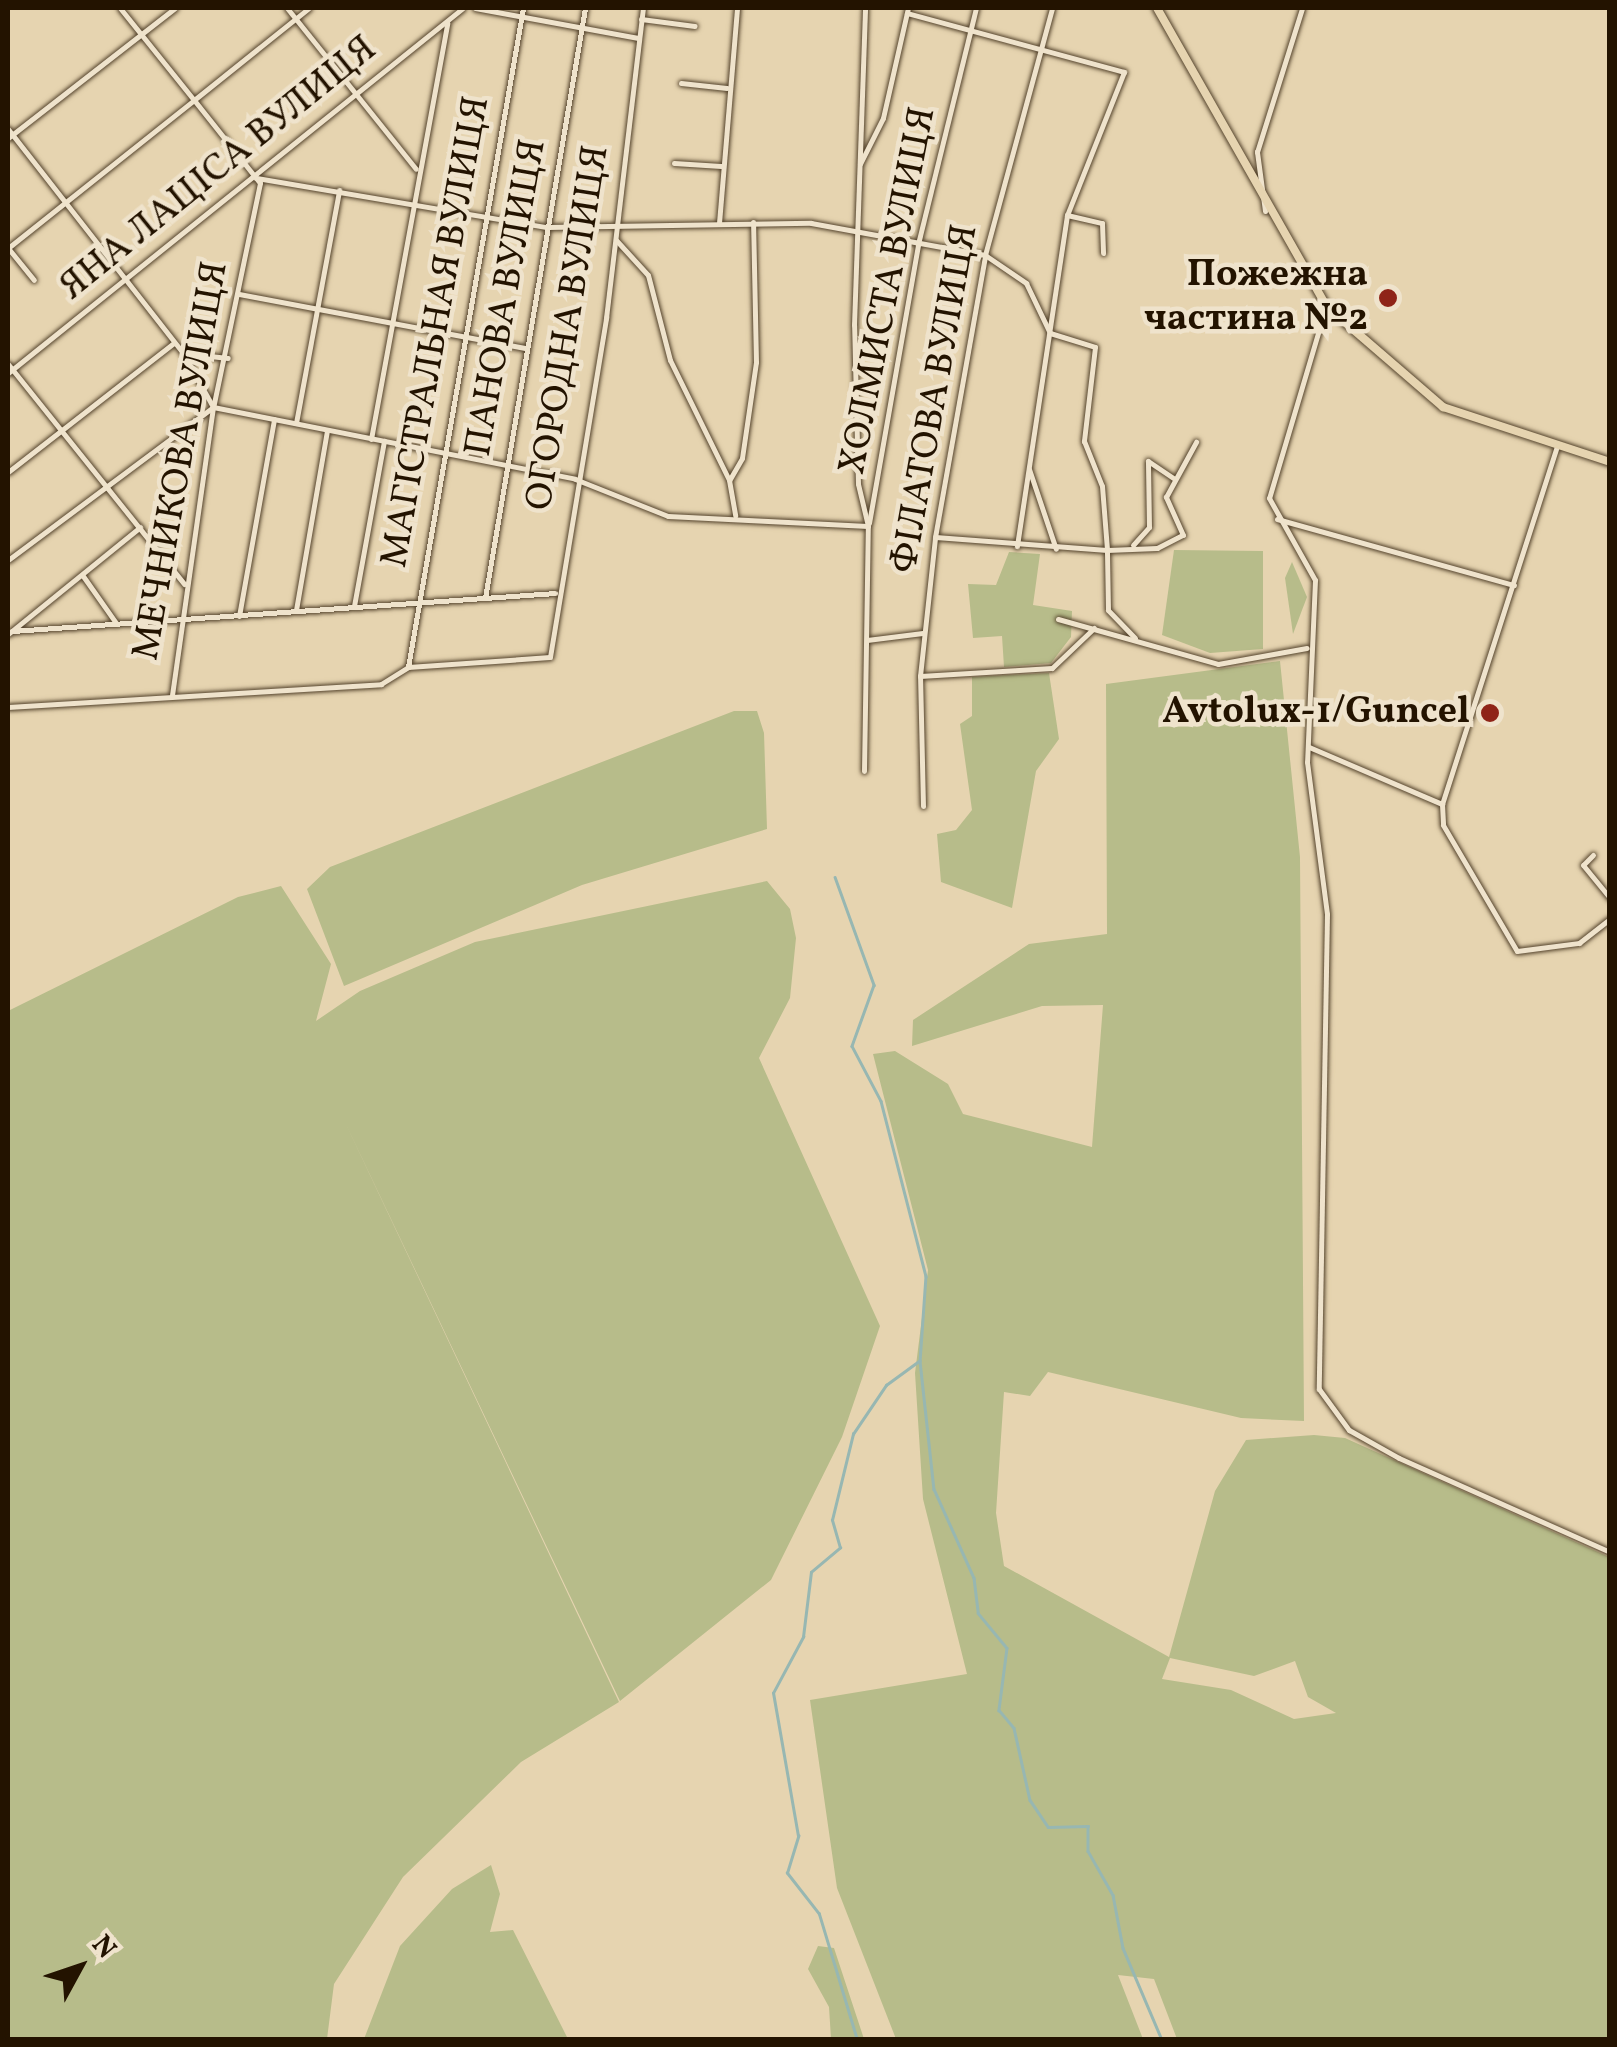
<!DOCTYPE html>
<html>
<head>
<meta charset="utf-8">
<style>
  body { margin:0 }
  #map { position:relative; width:1617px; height:2047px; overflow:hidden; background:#e6d4b0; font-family:Vollkorn,serif }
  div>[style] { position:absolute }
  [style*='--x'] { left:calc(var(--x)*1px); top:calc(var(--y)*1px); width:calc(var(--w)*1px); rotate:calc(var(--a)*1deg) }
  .green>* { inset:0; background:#b7bc8a }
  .stream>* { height:2.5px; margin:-1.25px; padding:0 1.25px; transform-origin:1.25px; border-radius:1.25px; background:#97b7b2 }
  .roads { filter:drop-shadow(0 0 2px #54432c) drop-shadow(0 0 2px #54432c) }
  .minor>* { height:5px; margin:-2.5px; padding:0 2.5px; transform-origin:2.5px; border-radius:2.5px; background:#efe3cc }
  .tertiary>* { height:5px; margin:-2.5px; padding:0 2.5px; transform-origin:2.5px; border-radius:2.5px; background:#efe3cc }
  .primary>* { height:8px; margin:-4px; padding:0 4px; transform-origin:4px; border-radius:4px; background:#e6d4b0 }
  .dots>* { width:28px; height:28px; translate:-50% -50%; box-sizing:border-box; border:5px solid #efe3cc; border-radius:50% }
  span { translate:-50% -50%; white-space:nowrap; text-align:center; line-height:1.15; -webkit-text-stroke:9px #efe3cc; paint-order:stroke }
  .street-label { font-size:38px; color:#231300 }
  .poi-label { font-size:38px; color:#231300; font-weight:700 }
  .right { translate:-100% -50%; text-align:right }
  .frame { position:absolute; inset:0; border:10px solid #231300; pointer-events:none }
  .north { position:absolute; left:30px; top:1917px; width:100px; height:100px; -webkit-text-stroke:8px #efe3cc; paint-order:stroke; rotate:50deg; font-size:28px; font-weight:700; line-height:40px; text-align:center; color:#231300 }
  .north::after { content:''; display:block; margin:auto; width:35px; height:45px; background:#231300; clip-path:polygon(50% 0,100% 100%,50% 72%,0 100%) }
</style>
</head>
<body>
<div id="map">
  <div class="green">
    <div style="clip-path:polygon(1174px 550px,1263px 551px,1263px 649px,1210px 653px,1162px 635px)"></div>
    <div style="clip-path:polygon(1009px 552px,1040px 554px,1033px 605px,1072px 611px,1071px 637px,1051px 663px,1004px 667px,1002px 636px,973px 638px,968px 584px,996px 585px)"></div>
    <div style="clip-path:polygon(1292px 562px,1307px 597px,1293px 634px,1285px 578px)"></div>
    <div style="clip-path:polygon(evenodd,1280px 661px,1300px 857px,1304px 1421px,1241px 1418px,1048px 1372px,1030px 1396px,1004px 1392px,996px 1513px,1004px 1566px,1169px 1657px,1215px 1491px,1246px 1440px,1314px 1435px,1345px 1438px,1609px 1557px,1609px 2039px,1177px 2039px,1154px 1979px,1118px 1975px,1143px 2039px,896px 2039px,837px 1888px,810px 1700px,967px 1674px,923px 1499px,915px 1373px,928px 1270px,873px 1054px,895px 1051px,948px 1084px,963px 1114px,1092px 1147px,1103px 1005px,1042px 1006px,912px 1046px,913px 1020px,1029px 944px,1107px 934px,1106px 684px,1280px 661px,1170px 1658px,1254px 1676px,1295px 1661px,1308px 1697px,1336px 1713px,1294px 1719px,1231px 1690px,1162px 1679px,1170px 1658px)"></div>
    <div style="clip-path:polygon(1049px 673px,1059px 739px,1036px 771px,1012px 908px,941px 882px,937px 834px,956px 830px,972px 810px,960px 724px,972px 716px,972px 677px)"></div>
    <div style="clip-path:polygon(734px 711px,757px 711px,764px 733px,767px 829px,582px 885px,344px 986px,307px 889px,330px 867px)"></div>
    <div style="clip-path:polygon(767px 881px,790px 909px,796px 938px,790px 998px,759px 1058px,880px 1326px,842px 1437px,771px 1580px,620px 1701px,343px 1118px,619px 1702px,521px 1762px,403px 1877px,334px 1984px,327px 2039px,8px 2039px,8px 1011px,238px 897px,281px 886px,331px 964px,316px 1021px,360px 991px,475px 942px)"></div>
    <div style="clip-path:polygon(491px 1865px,500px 1894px,490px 1932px,513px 1930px,568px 2039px,364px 2039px,400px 1946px,452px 1889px)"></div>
    <div style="clip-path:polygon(818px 1946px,834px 1948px,864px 2039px,831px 2039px,829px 2007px,808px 1969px)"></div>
  </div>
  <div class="stream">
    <div style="--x:835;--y:877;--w:115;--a:70.1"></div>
    <div style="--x:874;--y:985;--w:65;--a:109.8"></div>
    <div style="--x:852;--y:1046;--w:62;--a:62.2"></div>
    <div style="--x:881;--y:1101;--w:181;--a:75.6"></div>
    <div style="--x:926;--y:1276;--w:85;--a:94"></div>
    <div style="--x:920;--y:1361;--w:129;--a:83.8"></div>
    <div style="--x:934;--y:1489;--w:98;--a:65.8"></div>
    <div style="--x:974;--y:1578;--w:35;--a:83"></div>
    <div style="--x:978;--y:1613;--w:45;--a:50.4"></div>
    <div style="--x:1007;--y:1648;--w:63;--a:97.4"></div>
    <div style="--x:999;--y:1710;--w:23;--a:50"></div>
    <div style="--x:1014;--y:1728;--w:74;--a:77.5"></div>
    <div style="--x:1030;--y:1800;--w:32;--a:56"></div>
    <div style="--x:1048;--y:1827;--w:40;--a:-1.4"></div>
    <div style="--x:1088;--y:1826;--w:25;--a:90"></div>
    <div style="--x:1088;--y:1851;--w:51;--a:60.4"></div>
    <div style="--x:1113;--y:1895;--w:54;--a:79.3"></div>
    <div style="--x:1123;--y:1948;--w:100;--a:67"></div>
    <div style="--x:857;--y:2040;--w:132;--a:-106.8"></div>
    <div style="--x:819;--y:1914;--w:52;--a:-128"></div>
    <div style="--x:787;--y:1873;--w:39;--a:-73"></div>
    <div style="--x:798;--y:1836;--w:145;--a:-99.9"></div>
    <div style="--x:773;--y:1693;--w:64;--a:-61.8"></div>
    <div style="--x:803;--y:1637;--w:65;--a:-83"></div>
    <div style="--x:811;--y:1572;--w:38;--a:-40"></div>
    <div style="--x:840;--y:1548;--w:29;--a:-106"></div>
    <div style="--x:832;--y:1520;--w:89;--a:-76.3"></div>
    <div style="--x:853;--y:1434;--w:59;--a:-56"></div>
    <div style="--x:886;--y:1385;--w:41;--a:-36"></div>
  </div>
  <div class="roads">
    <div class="minor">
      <div style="--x:287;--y:8;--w:206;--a:51.3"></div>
      <div style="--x:475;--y:8;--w:166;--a:10.4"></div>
      <div style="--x:907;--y:13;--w:225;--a:15.2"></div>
      <div style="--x:1124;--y:72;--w:154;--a:111.7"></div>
      <div style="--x:1067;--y:215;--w:335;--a:98.6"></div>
      <div style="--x:641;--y:19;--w:54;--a:7.4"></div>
      <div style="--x:681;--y:83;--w:46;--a:6.2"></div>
      <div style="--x:8;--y:129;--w:284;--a:52"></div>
      <div style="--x:183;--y:353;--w:62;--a:60.9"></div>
      <div style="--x:213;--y:407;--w:369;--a:11.2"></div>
      <div style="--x:575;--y:479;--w:100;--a:21.7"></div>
      <div style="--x:668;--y:516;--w:200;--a:2.9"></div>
      <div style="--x:8;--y:138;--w:212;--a:-37.9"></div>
      <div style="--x:674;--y:163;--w:47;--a:3.7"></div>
      <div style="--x:860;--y:164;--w:51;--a:-63.4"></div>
      <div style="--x:883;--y:118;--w:113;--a:-77.2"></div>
      <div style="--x:256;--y:178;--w:295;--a:9.6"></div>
      <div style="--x:547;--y:227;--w:264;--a:-0.9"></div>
      <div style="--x:811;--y:223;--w:177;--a:10.4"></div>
      <div style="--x:985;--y:255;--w:50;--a:34.3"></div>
      <div style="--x:1026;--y:283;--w:55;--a:64.4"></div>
      <div style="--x:1050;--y:333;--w:47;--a:17.3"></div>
      <div style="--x:1095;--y:347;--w:95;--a:96.7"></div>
      <div style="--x:1084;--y:441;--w:48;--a:68.2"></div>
      <div style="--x:1102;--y:486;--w:64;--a:85.5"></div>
      <div style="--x:1107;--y:550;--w:172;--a:-175.7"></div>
      <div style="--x:1067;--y:215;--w:36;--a:13"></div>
      <div style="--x:1102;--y:223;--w:30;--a:88"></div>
      <div style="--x:719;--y:223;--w:216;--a:-85.2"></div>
      <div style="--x:616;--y:240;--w:47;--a:47.6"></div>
      <div style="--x:648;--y:275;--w:88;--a:75.5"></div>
      <div style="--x:670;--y:360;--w:134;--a:63.8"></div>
      <div style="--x:729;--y:480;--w:36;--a:80"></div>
      <div style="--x:8;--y:248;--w:238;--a:-38.5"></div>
      <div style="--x:194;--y:100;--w:106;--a:51.5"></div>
      <div style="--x:260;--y:183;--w:229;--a:101.8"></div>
      <div style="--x:213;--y:407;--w:292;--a:98.1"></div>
      <div style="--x:8;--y:248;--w:41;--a:50.9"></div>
      <div style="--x:239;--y:294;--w:291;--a:10.7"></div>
      <div style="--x:1326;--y:306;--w:200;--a:106.5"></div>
      <div style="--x:1269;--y:498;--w:94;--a:60.7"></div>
      <div style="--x:1315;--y:580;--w:182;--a:92.5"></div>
      <div style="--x:1307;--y:762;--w:153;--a:82.5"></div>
      <div style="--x:1327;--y:914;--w:475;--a:91"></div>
      <div style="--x:1319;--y:1389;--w:51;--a:53.8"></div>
      <div style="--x:1349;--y:1430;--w:57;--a:29.2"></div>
      <div style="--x:1399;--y:1458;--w:231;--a:24"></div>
      <div style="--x:183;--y:353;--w:45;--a:6.3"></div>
      <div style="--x:8;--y:364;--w:282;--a:51.3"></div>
      <div style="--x:8;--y:373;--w:583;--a:-38.74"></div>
      <div style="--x:296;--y:423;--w:237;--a:-79.5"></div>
      <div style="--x:371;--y:439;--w:423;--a:-79.6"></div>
      <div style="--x:1557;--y:446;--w:376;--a:107.8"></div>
      <div style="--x:1442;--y:804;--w:21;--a:87"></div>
      <div style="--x:1443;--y:825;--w:146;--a:59.6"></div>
      <div style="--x:1517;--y:951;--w:63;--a:-7.4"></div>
      <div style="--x:1579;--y:943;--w:39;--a:-38"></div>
      <div style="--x:1029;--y:469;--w:84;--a:71.4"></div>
      <div style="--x:8;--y:472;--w:210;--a:-37.9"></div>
      <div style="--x:730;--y:479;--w:24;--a:-60"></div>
      <div style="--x:742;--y:458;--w:97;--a:-81.7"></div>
      <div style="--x:756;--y:362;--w:140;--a:-91.2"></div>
      <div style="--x:1277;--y:519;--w:246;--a:15.6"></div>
      <div style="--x:869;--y:523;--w:283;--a:-80"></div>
      <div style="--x:918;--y:244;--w:243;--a:-76.2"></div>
      <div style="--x:1133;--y:545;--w:24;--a:-48"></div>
      <div style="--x:1149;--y:527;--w:66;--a:-90.9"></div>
      <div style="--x:1148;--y:461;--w:30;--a:34"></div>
      <div style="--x:8;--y:560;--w:256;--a:-36.7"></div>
      <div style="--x:83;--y:576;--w:57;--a:54.9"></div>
      <div style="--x:485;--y:598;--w:598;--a:-80.38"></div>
      <div style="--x:354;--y:606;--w:168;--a:-79.7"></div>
      <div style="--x:296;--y:610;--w:182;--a:-80.2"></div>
      <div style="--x:239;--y:616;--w:200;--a:-79.9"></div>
      <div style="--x:1058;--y:619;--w:166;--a:15.7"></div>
      <div style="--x:1218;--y:664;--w:90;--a:-10.2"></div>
      <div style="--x:12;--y:631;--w:544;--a:-4"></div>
      <div style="--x:8;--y:634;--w:170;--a:-39"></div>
      <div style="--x:1135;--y:638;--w:39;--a:-134"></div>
      <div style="--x:1108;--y:610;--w:60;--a:-91"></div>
      <div style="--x:1107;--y:550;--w:50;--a:-2.3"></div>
      <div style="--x:1157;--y:548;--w:29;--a:-27"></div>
      <div style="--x:1183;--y:535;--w:42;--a:-114.1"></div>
      <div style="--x:1166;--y:497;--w:63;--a:-61.4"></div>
      <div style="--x:867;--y:640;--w:56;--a:-7.1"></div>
      <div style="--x:408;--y:667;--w:669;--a:-80.1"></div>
      <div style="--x:920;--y:676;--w:132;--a:-3.5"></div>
      <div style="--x:1052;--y:668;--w:58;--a:-43.6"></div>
      <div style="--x:8;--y:707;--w:374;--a:-3.5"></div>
      <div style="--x:381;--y:684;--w:32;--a:-32"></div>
      <div style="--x:408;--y:667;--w:142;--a:-4"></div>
      <div style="--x:550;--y:657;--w:344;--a:-80.6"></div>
      <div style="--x:606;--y:318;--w:312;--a:-83.2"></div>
      <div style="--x:1309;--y:747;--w:145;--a:23.2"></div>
      <div style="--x:864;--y:771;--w:245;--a:-89.1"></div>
      <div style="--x:868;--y:526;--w:43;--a:-103.4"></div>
      <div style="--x:858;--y:484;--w:159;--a:-91.4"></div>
      <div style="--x:854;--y:325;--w:317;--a:-88"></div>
      <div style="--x:923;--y:806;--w:130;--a:-91.3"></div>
      <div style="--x:920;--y:676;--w:140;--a:-83.8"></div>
      <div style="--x:935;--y:537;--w:286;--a:-79.9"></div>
      <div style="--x:985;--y:255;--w:256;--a:-74.8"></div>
      <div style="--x:1593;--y:855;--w:14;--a:135"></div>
      <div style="--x:1583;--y:865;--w:43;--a:50.7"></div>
    </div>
    <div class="tertiary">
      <div style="--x:120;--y:8;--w:118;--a:51.2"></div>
      <div style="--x:194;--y:100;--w:147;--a:-38.7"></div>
      <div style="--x:1265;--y:211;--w:60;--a:-97.7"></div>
      <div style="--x:1257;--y:152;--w:151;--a:-72.6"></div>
    </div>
    <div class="primary">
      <div style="--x:1157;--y:8;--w:343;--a:60.4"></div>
      <div style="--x:1326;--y:306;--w:155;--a:40.8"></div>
      <div style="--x:1443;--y:407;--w:176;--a:18.2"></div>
    </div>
  </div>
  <div class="dots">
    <div style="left:1388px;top:298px;background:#8f2418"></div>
    <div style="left:1490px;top:713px;background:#8f2418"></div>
  </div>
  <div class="street-label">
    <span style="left:219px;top:169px;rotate:-39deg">ЯНА ЛАЦІСА ВУЛИЦЯ</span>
    <span style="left:889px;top:291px;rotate:-79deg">ХОЛМИСТА ВУЛИЦЯ</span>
    <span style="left:507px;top:298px;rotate:-80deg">ПАНОВА ВУЛИЦЯ</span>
    <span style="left:569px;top:328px;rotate:-81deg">ОГОРОДНА ВУЛИЦЯ</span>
    <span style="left:437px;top:332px;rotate:-80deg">МАГІСТРАЛЬНАЯ ВУЛИЦЯ</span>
    <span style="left:936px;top:399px;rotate:-80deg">ФІЛАТОВА ВУЛИЦЯ</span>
    <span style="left:182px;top:461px;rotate:-80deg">МЕЧНИКОВА ВУЛИЦЯ</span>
  </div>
  <div class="poi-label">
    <span class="right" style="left:1368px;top:298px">Пожежна<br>частина №2</span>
    <span class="right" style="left:1470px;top:713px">Avtolux-1/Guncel</span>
  </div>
  <div class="frame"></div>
  <div class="north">N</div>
</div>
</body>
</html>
